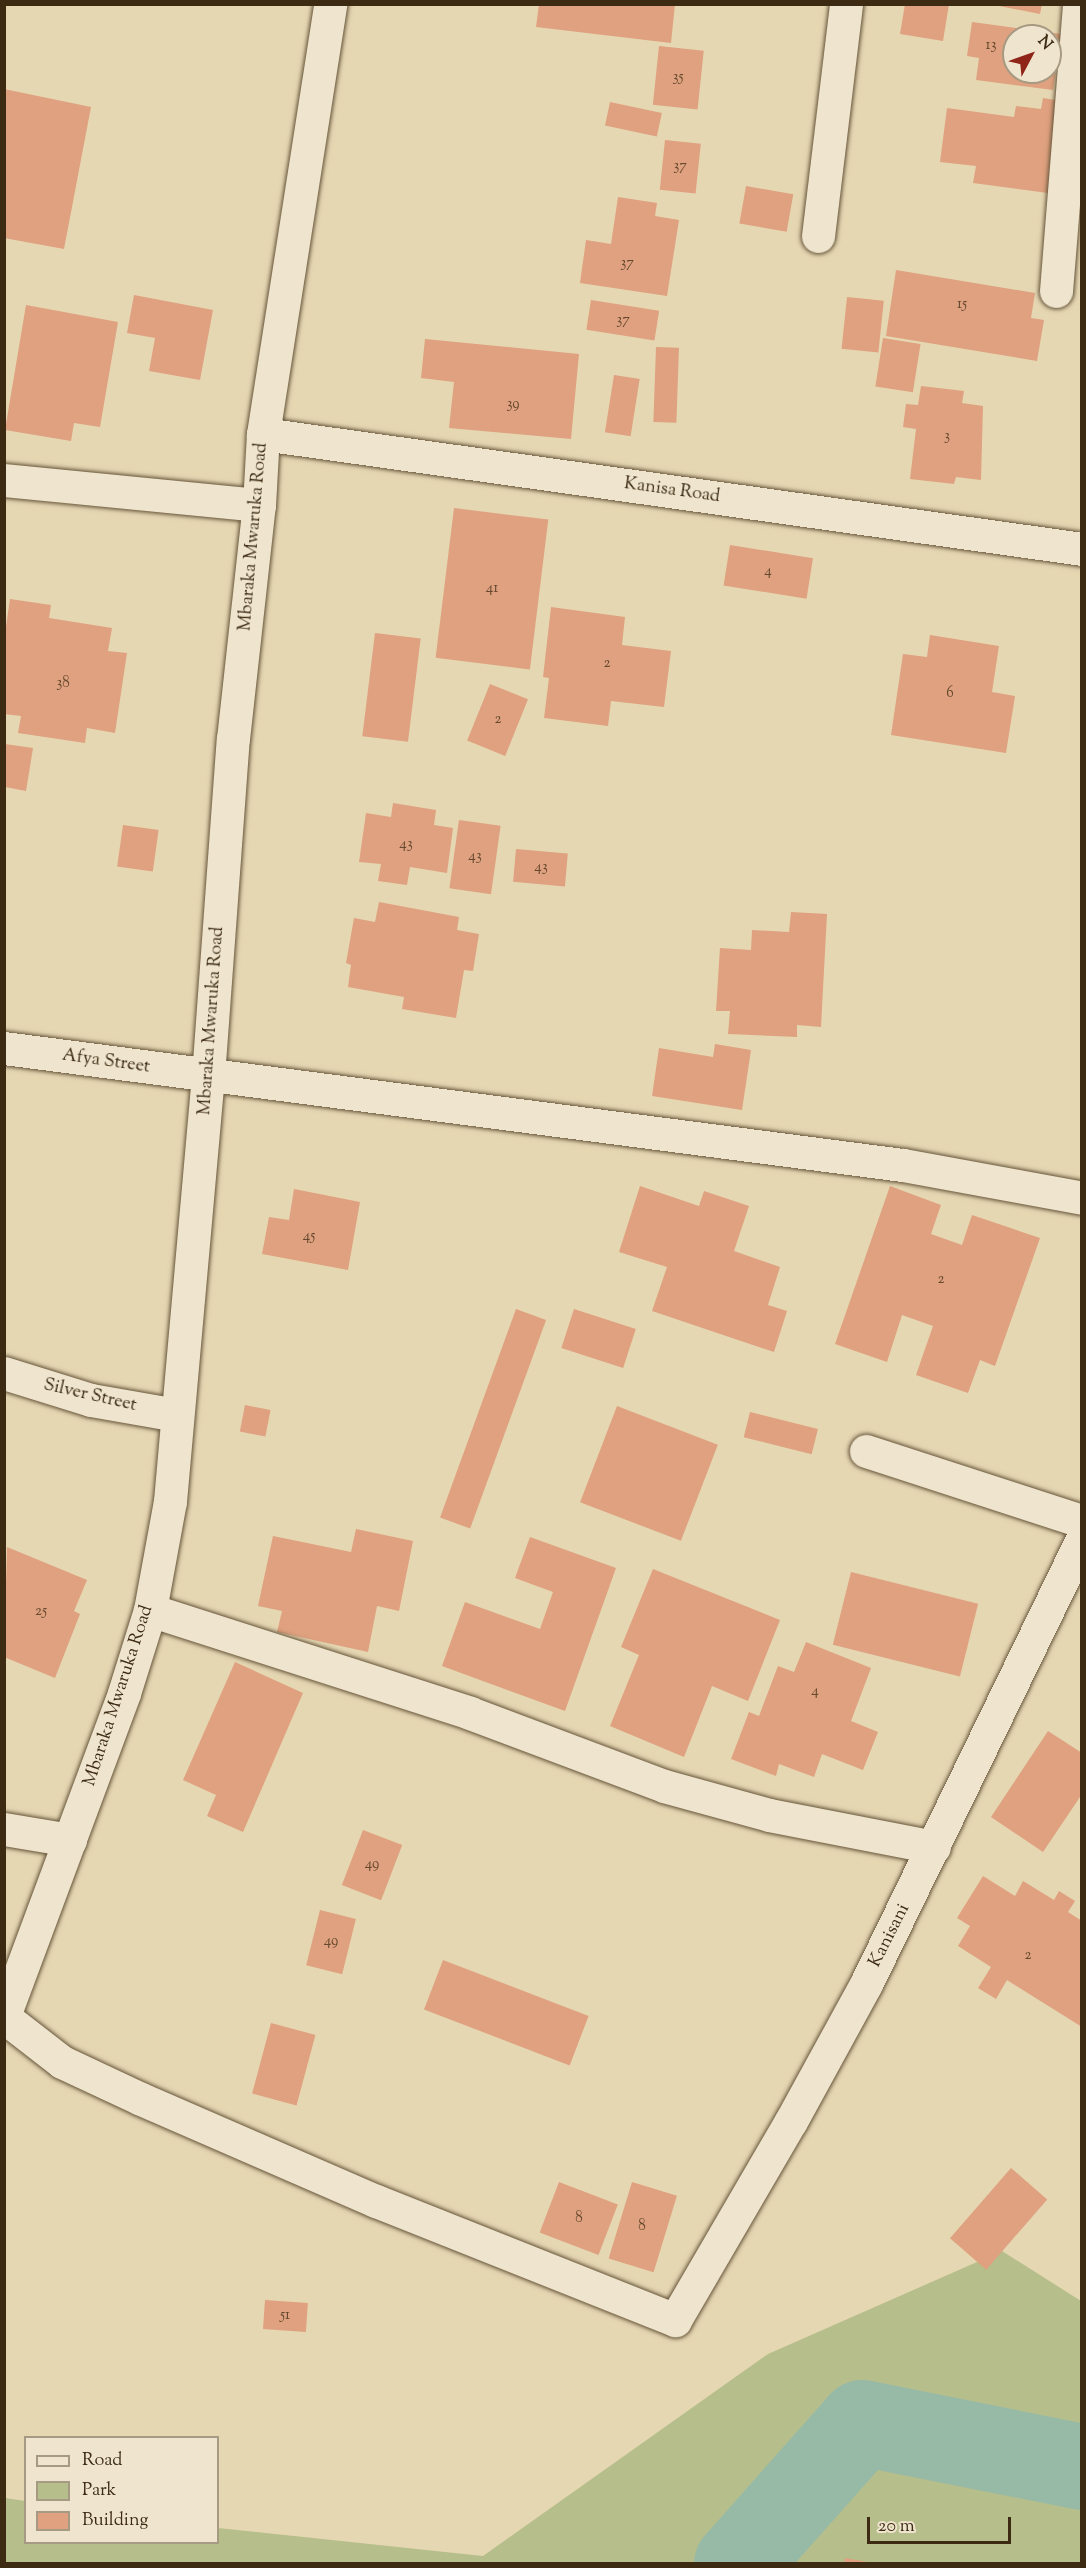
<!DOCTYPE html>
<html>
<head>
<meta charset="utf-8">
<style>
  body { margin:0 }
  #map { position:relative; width:1086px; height:2568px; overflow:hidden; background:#e6d7b3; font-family:"Sorts Mill Goudy",serif }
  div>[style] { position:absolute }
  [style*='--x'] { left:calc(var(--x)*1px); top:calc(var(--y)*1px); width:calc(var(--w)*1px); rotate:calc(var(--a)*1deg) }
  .green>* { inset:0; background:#b6be8b }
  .river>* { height:86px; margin:-43px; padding:0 43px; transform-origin:43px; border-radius:43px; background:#97baa7 }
  .building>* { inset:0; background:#dfa17f; transform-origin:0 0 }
  .roads { filter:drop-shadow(0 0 2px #66553a) drop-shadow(0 0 2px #66553a) }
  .minor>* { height:33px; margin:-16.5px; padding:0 16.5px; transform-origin:16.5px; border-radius:16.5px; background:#efe5ce }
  span { translate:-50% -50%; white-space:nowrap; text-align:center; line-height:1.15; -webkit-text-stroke:4.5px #efe5ce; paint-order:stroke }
  .number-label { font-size:15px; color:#65482d }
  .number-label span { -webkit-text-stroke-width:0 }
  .street-label { font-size:18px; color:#3c2a12 }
  .frame { position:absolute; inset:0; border:6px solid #3c2a12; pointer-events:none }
  .legend { position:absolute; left:24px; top:2436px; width:195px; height:108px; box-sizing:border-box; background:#efe5ce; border:2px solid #a79a83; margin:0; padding:8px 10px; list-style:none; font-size:18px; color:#3c2a12 }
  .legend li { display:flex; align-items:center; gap:12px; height:30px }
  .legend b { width:30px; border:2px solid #a79a83 }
  .north { position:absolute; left:1002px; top:24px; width:60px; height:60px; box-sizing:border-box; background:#efe5ce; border:2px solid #a79a83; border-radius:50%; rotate:49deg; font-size:16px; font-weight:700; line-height:24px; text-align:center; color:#3c2a12 }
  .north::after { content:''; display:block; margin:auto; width:21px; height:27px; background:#8f2418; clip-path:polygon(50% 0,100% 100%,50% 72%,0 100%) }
  .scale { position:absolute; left:867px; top:2517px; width:144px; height:27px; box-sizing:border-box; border:3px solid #3c2a12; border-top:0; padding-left:8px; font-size:18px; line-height:21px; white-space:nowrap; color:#3c2a12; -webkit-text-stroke:4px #efe5ce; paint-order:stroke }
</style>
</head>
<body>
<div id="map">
  <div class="green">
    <div style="clip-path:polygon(1002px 2251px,1081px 2301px,1081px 2563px,5px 2564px,5px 2498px,25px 2501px,26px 2542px,218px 2542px,218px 2528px,483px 2556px,768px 2354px)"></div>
  </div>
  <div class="river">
    <div style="--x:737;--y:2564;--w:188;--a:-48.4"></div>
    <div style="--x:862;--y:2423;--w:224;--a:11.3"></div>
  </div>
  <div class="building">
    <div style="clip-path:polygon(539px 4px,675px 4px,671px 43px,536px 27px)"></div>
    <div style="clip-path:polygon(905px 4px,949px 4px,943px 41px,900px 34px)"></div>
    <div style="clip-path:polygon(989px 4px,1042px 4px,1040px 14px)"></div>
    <div style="clip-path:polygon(evenodd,972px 22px,1061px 34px,1053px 90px,976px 80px,979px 58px,967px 56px,972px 22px,1014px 36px,1050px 36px,1050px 72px,1014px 72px,1014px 36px)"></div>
    <div style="left:659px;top:46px;width:45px;height:59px;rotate:6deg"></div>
    <div style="clip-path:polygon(4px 89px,91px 107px,64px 249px,4px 238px)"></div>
    <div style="clip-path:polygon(1043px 98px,1067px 102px,1055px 194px,973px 183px,976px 166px,940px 162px,947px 108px,1014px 117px,1016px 106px,1041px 109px)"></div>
    <div style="left:610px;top:102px;width:53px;height:24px;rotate:12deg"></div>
    <div style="left:665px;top:140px;width:36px;height:50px;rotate:6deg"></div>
    <div style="left:746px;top:186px;width:48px;height:38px;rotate:10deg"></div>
    <div style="clip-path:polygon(618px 197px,657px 203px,655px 216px,679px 220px,667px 296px,580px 283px,586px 240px,611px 244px)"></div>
    <div style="clip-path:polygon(896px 270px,1035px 293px,1031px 318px,1044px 320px,1037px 361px,886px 336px)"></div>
    <div style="clip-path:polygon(134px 295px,213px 310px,200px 380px,149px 371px,155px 338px,127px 333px)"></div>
    <div style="left:847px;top:297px;width:37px;height:52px;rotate:6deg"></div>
    <div style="left:591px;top:300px;width:69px;height:30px;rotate:9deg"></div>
    <div style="clip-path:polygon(26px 305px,118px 322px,100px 427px,74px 423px,71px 441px,5px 430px)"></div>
    <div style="left:883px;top:338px;width:38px;height:49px;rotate:9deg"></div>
    <div style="clip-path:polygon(425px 339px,579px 354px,571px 439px,449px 428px,454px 382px,421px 378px)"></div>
    <div style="left:656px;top:347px;width:23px;height:75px;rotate:2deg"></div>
    <div style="left:614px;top:375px;width:26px;height:58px;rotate:9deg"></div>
    <div style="clip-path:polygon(921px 386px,964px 391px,962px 403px,983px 406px,981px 480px,956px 477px,954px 484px,910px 479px,916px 429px,903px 427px,906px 404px,918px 405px)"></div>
    <div style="left:454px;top:508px;width:95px;height:151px;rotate:7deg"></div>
    <div style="left:730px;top:545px;width:84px;height:41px;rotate:9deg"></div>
    <div style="clip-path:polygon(10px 599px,51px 605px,49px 618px,112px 628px,108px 651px,127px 653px,115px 733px,87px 728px,85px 743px,18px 733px,21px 716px,4px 714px,4px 640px)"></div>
    <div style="clip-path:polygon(551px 607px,625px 617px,622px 645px,671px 651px,664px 707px,611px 701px,608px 726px,544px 718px,549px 678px,543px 677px)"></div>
    <div style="left:375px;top:633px;width:46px;height:104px;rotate:7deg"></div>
    <div style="clip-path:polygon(930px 635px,999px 646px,992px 692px,1015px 696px,1006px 753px,891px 735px,903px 654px,927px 657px)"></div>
    <div style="left:490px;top:684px;width:41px;height:61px;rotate:22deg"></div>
    <div style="clip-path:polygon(5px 744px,33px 748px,26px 791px,5px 787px)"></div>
    <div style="clip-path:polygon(393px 803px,436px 810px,434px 825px,453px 828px,447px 873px,410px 867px,407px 885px,378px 881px,381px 864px,359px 862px,366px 813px,391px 817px)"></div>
    <div style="left:459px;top:820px;width:42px;height:69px;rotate:8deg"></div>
    <div style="left:123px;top:825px;width:36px;height:42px;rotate:8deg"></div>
    <div style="left:516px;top:849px;width:52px;height:33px;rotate:5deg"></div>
    <div style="clip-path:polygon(379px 902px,459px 917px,457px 930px,479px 934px,473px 971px,464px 970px,456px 1018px,402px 1009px,404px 997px,348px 987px,351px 965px,346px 963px,354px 918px,375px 922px)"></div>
    <div style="clip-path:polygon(791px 912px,827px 914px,821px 1027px,797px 1025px,797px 1037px,728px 1034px,730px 1011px,716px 1011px,720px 948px,751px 950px,752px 930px,789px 932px)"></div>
    <div style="clip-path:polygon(715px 1044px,751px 1050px,742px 1110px,652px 1096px,659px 1048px,713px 1057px)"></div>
    <div style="clip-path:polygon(640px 1186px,699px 1206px,704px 1191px,749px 1206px,734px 1251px,780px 1267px,768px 1305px,787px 1311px,774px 1352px,652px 1311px,667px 1267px,619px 1252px)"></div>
    <div style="clip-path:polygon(890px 1186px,941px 1205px,931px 1234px,962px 1245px,972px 1215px,1040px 1238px,995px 1366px,980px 1360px,968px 1393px,916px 1375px,933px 1326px,902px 1315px,887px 1362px,835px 1344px)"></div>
    <div style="clip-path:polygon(294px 1189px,360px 1202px,348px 1270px,262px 1254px,269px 1217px,289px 1220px)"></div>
    <div style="left:516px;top:1309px;width:32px;height:222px;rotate:20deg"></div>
    <div style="left:574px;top:1309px;width:65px;height:41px;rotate:18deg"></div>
    <div style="left:245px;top:1405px;width:26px;height:27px;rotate:11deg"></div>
    <div style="left:617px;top:1406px;width:108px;height:103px;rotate:21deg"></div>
    <div style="left:750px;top:1412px;width:70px;height:26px;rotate:14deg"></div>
    <div style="clip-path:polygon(356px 1529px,413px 1541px,399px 1611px,377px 1606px,368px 1652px,277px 1632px,282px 1611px,258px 1606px,273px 1536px,351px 1552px)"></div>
    <div style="clip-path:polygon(530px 1537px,616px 1568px,565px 1711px,442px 1666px,465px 1602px,540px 1629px,553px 1592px,515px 1578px)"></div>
    <div style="clip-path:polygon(7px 1547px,87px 1580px,74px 1611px,80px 1614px,55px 1678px,4px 1657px)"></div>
    <div style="clip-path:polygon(653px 1569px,780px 1620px,748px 1701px,712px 1686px,684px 1757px,610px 1726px,639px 1655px,621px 1647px)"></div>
    <div style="left:851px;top:1572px;width:131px;height:75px;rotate:14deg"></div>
    <div style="clip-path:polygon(806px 1642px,871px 1668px,851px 1721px,878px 1732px,863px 1770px,822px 1754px,814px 1777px,779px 1764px,776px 1776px,731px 1759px,749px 1712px,759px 1716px,778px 1666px,794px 1672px)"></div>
    <div style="clip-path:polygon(235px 1662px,303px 1693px,243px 1832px,207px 1816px,216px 1795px,183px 1780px)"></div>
    <div style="clip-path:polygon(1048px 1731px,1082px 1753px,1082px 1794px,1043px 1852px,991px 1817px)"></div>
    <div style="left:363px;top:1830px;width:42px;height:59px;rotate:21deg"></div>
    <div style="clip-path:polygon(983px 1876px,1015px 1896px,1023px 1881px,1054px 1900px,1059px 1891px,1075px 1901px,1068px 1912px,1082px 1921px,1082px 2027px,1007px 1980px,996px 1999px,978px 1988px,991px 1967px,958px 1946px,970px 1926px,957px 1918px)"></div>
    <div style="left:320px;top:1910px;width:37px;height:57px;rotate:14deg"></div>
    <div style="left:443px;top:1960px;width:156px;height:53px;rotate:21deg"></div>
    <div style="left:271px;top:2023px;width:46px;height:73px;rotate:15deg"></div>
    <div style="left:1011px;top:2168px;width:48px;height:93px;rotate:41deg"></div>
    <div style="left:559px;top:2182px;width:63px;height:54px;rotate:21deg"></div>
    <div style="left:632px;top:2182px;width:47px;height:80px;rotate:17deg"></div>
    <div style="left:265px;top:2300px;width:43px;height:29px;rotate:4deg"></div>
    <div style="clip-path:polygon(845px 2558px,868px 2562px,868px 2564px,844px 2564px)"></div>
  </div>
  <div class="roads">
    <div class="minor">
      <div style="--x:818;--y:236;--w:234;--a:-83.1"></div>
      <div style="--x:1056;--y:291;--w:288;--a:-85.4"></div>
      <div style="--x:263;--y:434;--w:827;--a:7.99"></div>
      <div style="--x:4;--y:480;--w:256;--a:5.6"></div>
      <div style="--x:4;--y:1048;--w:907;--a:7.42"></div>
      <div style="--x:903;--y:1165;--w:182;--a:10.4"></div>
      <div style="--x:4;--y:1373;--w:91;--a:17.2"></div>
      <div style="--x:91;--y:1400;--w:87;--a:9.9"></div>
      <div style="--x:866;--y:1451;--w:227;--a:18"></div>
      <div style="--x:150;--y:1610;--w:336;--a:17.8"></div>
      <div style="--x:470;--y:1713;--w:207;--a:20.6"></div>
      <div style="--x:664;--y:1786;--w:109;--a:15.4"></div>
      <div style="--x:769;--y:1815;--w:168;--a:11"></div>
      <div style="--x:4;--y:1829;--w:67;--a:9.5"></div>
      <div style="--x:4;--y:2016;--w:345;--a:-69.6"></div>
      <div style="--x:124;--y:1693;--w:87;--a:-72.6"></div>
      <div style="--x:150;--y:1610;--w:111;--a:-79.6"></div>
      <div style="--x:170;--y:1501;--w:427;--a:-84.9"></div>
      <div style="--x:208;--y:1076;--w:338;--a:-85.8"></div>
      <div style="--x:233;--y:739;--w:235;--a:-83.7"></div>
      <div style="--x:259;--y:505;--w:71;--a:-86.8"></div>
      <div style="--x:263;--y:434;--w:435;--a:-81.1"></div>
      <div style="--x:4;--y:2017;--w:73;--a:37.8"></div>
      <div style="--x:62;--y:2062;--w:87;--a:25.1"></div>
      <div style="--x:141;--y:2099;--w:256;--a:23.5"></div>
      <div style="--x:376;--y:2201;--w:322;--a:21.7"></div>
      <div style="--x:675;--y:2320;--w:230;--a:-59.8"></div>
      <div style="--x:791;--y:2121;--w:156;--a:-61.3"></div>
      <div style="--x:866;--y:1984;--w:495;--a:-64.1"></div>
    </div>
  </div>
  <div class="number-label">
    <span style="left:991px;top:46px">13</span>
    <span style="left:678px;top:78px">35</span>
    <span style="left:680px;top:167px">37</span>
    <span style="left:627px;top:264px">37</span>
    <span style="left:962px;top:305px">15</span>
    <span style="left:623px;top:321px">37</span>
    <span style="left:513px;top:405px">39</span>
    <span style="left:947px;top:437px">3</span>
    <span style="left:768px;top:572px">4</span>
    <span style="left:492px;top:589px">41</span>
    <span style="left:607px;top:664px">2</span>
    <span style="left:63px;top:684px">38</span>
    <span style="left:950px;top:694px">6</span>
    <span style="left:498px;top:720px">2</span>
    <span style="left:406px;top:845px">43</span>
    <span style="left:475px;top:857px">43</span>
    <span style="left:541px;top:868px">43</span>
    <span style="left:309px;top:1237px">45</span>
    <span style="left:941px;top:1280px">2</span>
    <span style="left:41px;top:1612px">25</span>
    <span style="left:815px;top:1692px">4</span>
    <span style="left:372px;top:1865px">49</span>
    <span style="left:331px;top:1942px">49</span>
    <span style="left:1028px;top:1956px">2</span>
    <span style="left:579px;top:2219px">8</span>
    <span style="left:642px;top:2227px">8</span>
    <span style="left:285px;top:2316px">51</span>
  </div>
  <div class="street-label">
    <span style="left:672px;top:491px;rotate:8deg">Kanisa Road</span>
    <span style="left:254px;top:537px;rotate:-85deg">Mbaraka Mwaruka Road</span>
    <span style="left:212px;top:1021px;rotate:-86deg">Mbaraka Mwaruka Road</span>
    <span style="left:106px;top:1062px;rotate:8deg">Afya Street</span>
    <span style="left:90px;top:1396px;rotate:13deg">Silver Street</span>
    <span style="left:119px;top:1696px;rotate:-72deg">Mbaraka Mwaruka Road</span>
    <span style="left:890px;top:1936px;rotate:-63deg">Kanisani</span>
  </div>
  <div class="frame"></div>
  <ul class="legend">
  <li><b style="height:8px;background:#efe5ce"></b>Road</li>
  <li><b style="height:16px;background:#b6be8b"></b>Park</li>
  <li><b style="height:16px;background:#dfa17f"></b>Building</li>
  </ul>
  <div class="north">N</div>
  <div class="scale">20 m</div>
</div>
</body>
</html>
